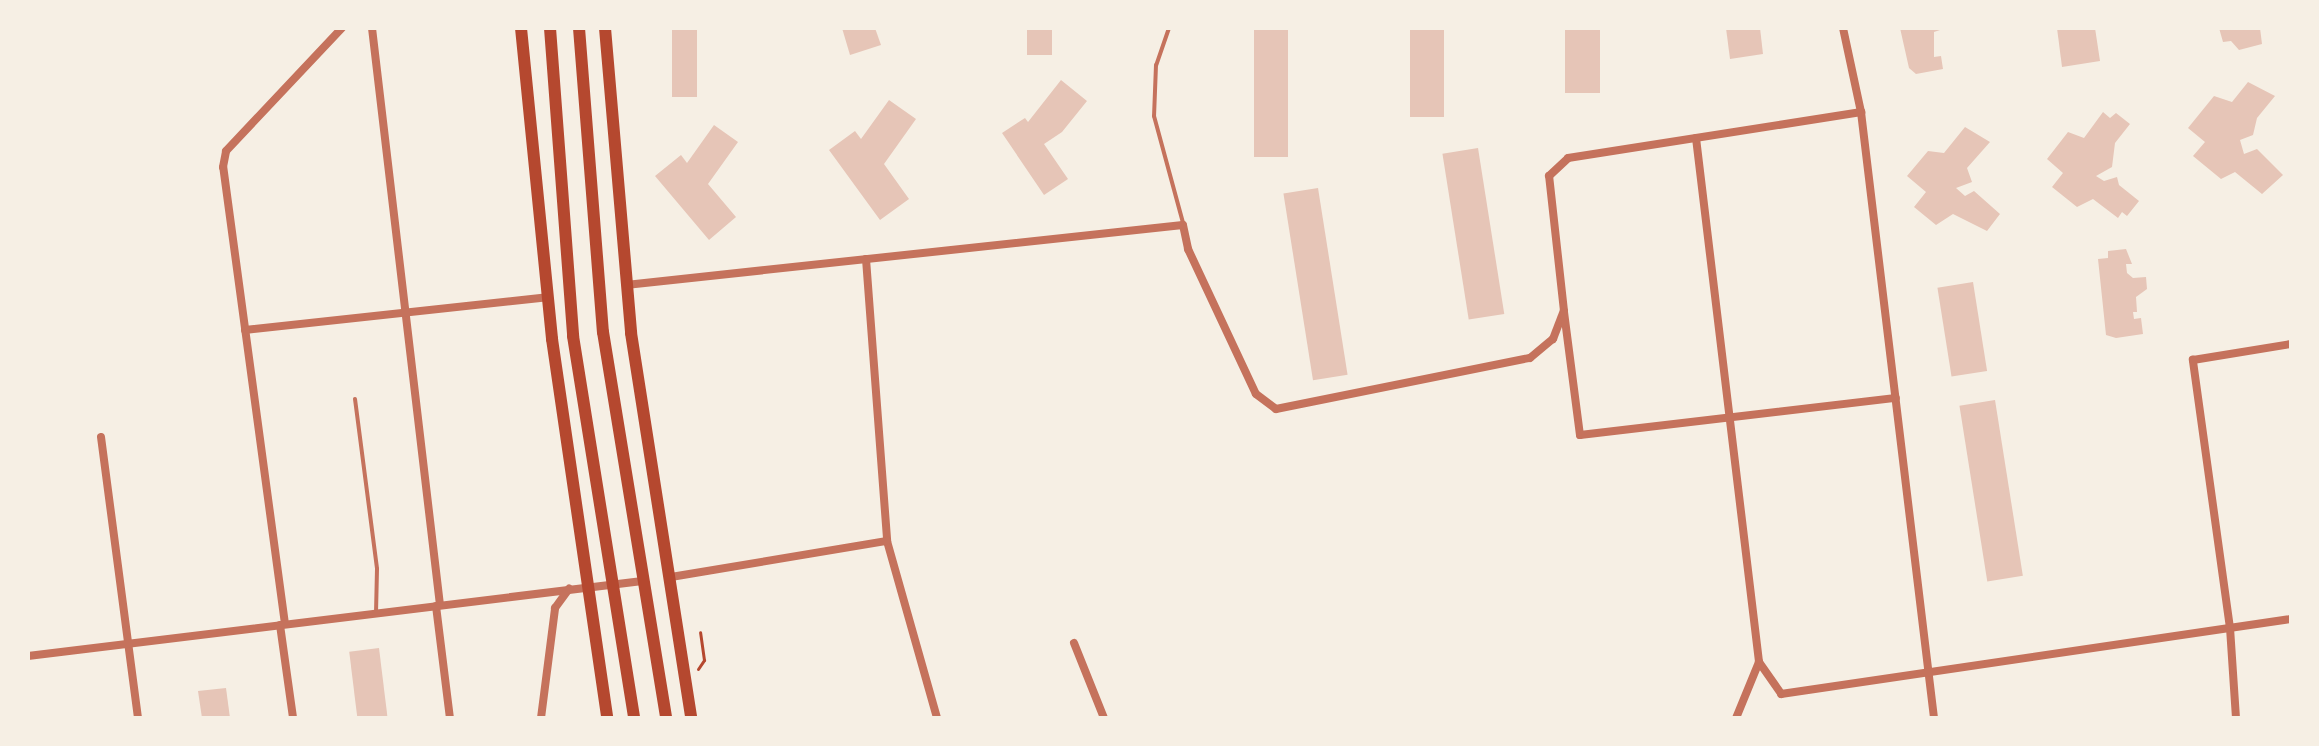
<!DOCTYPE html>
<html>
<head>
<meta charset="utf-8">
<style>
  body { margin:0 }
  #map { position:relative; width:2319px; height:746px; overflow:hidden; background:#f6efe4; font-family:Karla,sans-serif }
  div>[style] { position:absolute }
  [style*='--x'] { left:calc(var(--x)*1px); top:calc(var(--y)*1px); width:calc(var(--w)*1px); rotate:calc(var(--a)*1deg) }
  .building>* { inset:0; background:#e6c5b7; transform-origin:0 0 }
  .path>* { height:3px; margin:-1.5px; padding:0 1.5px; transform-origin:1.5px; border-radius:1.5px; background:#b5482f }
  .service>* { height:4px; margin:-2px; padding:0 2px; transform-origin:2px; border-radius:2px; background:#c5725c }
  .minor>* { height:8px; margin:-4px; padding:0 4px; transform-origin:4px; border-radius:4px; background:#c5725c }
  .secondary>* { height:12px; margin:-6px; padding:0 6px; transform-origin:6px; border-radius:6px; background:#b5482f }
  span { translate:-50% -50%; white-space:nowrap; text-align:center; line-height:1.15; -webkit-text-stroke:6px #f6efe4; paint-order:stroke }
  .frame { position:absolute; inset:0; border:30px solid #f6efe4; pointer-events:none }
</style>
</head>
<body>
<div id="map">
  <div class="building">
    <div style="left:672px;top:28px;width:25px;height:69px"></div>
    <div style="clip-path:polygon(842px 28px,875px 28px,881px 45px,850px 55px)"></div>
    <div style="left:1027px;top:28px;width:25px;height:27px"></div>
    <div style="left:1254px;top:28px;width:34px;height:129px"></div>
    <div style="left:1410px;top:28px;width:34px;height:89px"></div>
    <div style="left:1565px;top:28px;width:35px;height:65px"></div>
    <div style="clip-path:polygon(1726px 28px,1760px 28px,1763px 54px,1730px 59px)"></div>
    <div style="clip-path:polygon(1900px 28px,1946px 28px,1934px 32px,1934px 57px,1941px 56px,1943px 69px,1916px 74px,1909px 68px)"></div>
    <div style="clip-path:polygon(2057px 28px,2095px 28px,2100px 61px,2062px 67px)"></div>
    <div style="clip-path:polygon(2219px 28px,2260px 28px,2262px 44px,2239px 50px,2231px 41px,2223px 42px)"></div>
    <div style="clip-path:polygon(1061px 80px,1087px 101px,1062px 132px,1044px 144px,1068px 179px,1044px 195px,1002px 133px,1025px 118px,1028px 122px)"></div>
    <div style="clip-path:polygon(2248px 82px,2275px 96px,2257px 118px,2253px 135px,2240px 140px,2244px 154px,2257px 149px,2283px 175px,2262px 194px,2235px 172px,2221px 179px,2193px 156px,2205px 142px,2188px 128px,2214px 96px,2232px 102px)"></div>
    <div style="clip-path:polygon(889px 100px,916px 119px,884px 164px,909px 199px,880px 220px,829px 150px,855px 131px,861px 139px)"></div>
    <div style="clip-path:polygon(2103px 112px,2110px 118px,2116px 113px,2130px 124px,2115px 143px,2112px 167px,2096px 176px,2104px 181px,2117px 177px,2119px 185px,2139px 201px,2127px 216px,2122px 212px,2118px 218px,2093px 199px,2077px 207px,2052px 187px,2063px 173px,2047px 159px,2068px 132px,2084px 138px)"></div>
    <div style="clip-path:polygon(714px 125px,738px 142px,708px 184px,736px 217px,709px 240px,655px 176px,681px 155px,687px 163px)"></div>
    <div style="clip-path:polygon(1965px 127px,1990px 142px,1967px 168px,1972px 182px,1956px 188px,1965px 196px,1974px 191px,2000px 214px,1987px 231px,1953px 214px,1936px 225px,1914px 207px,1926px 192px,1907px 176px,1928px 151px,1944px 153px)"></div>
    <div style="left:1478px;top:148px;width:168px;height:36px;rotate:81deg"></div>
    <div style="left:1318px;top:188px;width:189px;height:35px;rotate:81deg"></div>
    <div style="clip-path:polygon(2126px 249px,2132px 264px,2126px 264px,2127px 273px,2133px 278px,2146px 277px,2147px 289px,2136px 297px,2137px 312px,2133px 312px,2134px 319px,2141px 318px,2143px 334px,2116px 338px,2106px 335px,2098px 259px,2108px 258px,2108px 251px)"></div>
    <div style="left:1973px;top:282px;width:90px;height:36px;rotate:81deg"></div>
    <div style="left:1995px;top:400px;width:178px;height:36px;rotate:81deg"></div>
    <div style="left:379px;top:648px;width:71px;height:30px;rotate:83deg"></div>
    <div style="clip-path:polygon(226px 688px,230px 718px,202px 718px,198px 691px)"></div>
  </div>
  <div class="path">
    <div style="--x:698;--y:669;--w:11;--a:-56"></div>
    <div style="--x:704;--y:660;--w:28;--a:-98"></div>
  </div>
  <div class="service">
    <div style="--x:1169;--y:28;--w:39;--a:109"></div>
    <div style="--x:1156;--y:65;--w:51;--a:92.2"></div>
    <div style="--x:1154;--y:116;--w:111;--a:74.8"></div>
    <div style="--x:355;--y:399;--w:171;--a:82.6"></div>
    <div style="--x:377;--y:569;--w:44;--a:91.3"></div>
  </div>
  <div class="minor">
    <div style="--x:372;--y:28;--w:581;--a:83.28"></div>
    <div style="--x:1843;--y:28;--w:86;--a:77.9"></div>
    <div style="--x:1861;--y:112;--w:610;--a:83.13"></div>
    <div style="--x:1696;--y:138;--w:528;--a:83.14"></div>
    <div style="--x:1759;--y:662;--w:61;--a:112.3"></div>
    <div style="--x:866;--y:259;--w:283;--a:85.7"></div>
    <div style="--x:887;--y:541;--w:184;--a:74.2"></div>
    <div style="--x:626;--y:285;--w:560;--a:-6.15"></div>
    <div style="--x:1183;--y:225;--w:25;--a:78"></div>
    <div style="--x:1188;--y:249;--w:160;--a:64.9"></div>
    <div style="--x:1256;--y:394;--w:25;--a:37"></div>
    <div style="--x:1276;--y:409;--w:259;--a:-11.4"></div>
    <div style="--x:1530;--y:358;--w:30;--a:-40"></div>
    <div style="--x:1553;--y:339;--w:30;--a:-69"></div>
    <div style="--x:1564;--y:311;--w:136;--a:-96.3"></div>
    <div style="--x:1549;--y:176;--w:26;--a:-43"></div>
    <div style="--x:1568;--y:158;--w:297;--a:-8.9"></div>
    <div style="--x:1564;--y:312;--w:124;--a:82.6"></div>
    <div style="--x:1580;--y:435;--w:318;--a:-6.7"></div>
    <div style="--x:245;--y:330;--w:304;--a:-6.2"></div>
    <div style="--x:101;--y:437;--w:283;--a:82.5"></div>
    <div style="--x:671;--y:577;--w:219;--a:-9.5"></div>
    <div style="--x:436;--y:606;--w:113;--a:82.9"></div>
    <div style="--x:285;--y:624;--w:461;--a:-97.7"></div>
    <div style="--x:223;--y:167;--w:16;--a:-79"></div>
    <div style="--x:226;--y:151;--w:169;--a:-46.7"></div>
    <div style="--x:280;--y:625;--w:94;--a:82"></div>
    <div style="--x:1074;--y:643;--w:81;--a:68.2"></div>
    <div style="--x:28;--y:656;--w:619;--a:-6.96"></div>
    <div style="--x:1759;--y:662;--w:39;--a:55"></div>
    <div style="--x:1781;--y:694;--w:515;--a:-8.37"></div>
    <div style="--x:541;--y:718;--w:111;--a:-82.7"></div>
    <div style="--x:555;--y:608;--w:24;--a:-54"></div>
    <div style="--x:2236;--y:718;--w:90;--a:-93.8"></div>
    <div style="--x:2230;--y:628;--w:271;--a:-97.9"></div>
    <div style="--x:2193;--y:360;--w:99;--a:-9.3"></div>
  </div>
  <div class="secondary">
    <div style="--x:521;--y:28;--w:313;--a:84.3"></div>
    <div style="--x:552;--y:339;--w:383;--a:81.7"></div>
    <div style="--x:550;--y:28;--w:309;--a:85.7"></div>
    <div style="--x:573;--y:336;--w:387;--a:80.9"></div>
    <div style="--x:579;--y:28;--w:305;--a:85.5"></div>
    <div style="--x:603;--y:332;--w:391;--a:80.7"></div>
    <div style="--x:605;--y:28;--w:306;--a:85.1"></div>
    <div style="--x:631;--y:333;--w:390;--a:81.1"></div>
  </div>
  <div class="frame"></div>
</div>
</body>
</html>
